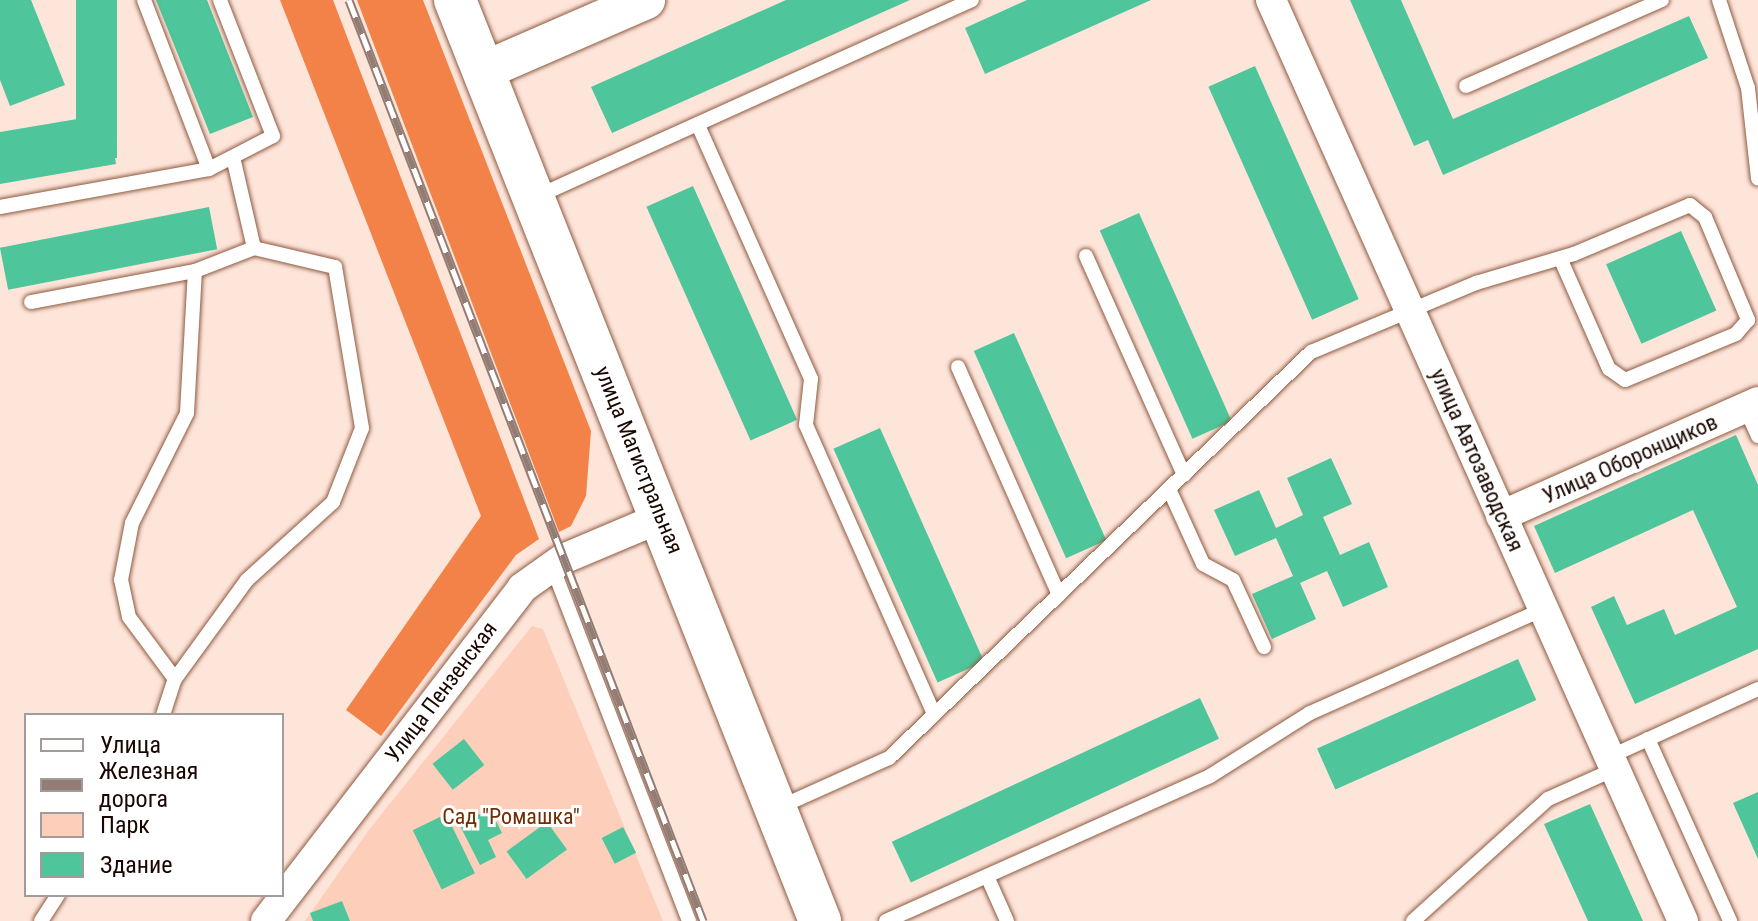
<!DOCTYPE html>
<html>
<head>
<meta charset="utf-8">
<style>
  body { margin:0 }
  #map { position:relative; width:1758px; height:921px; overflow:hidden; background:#fee5da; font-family:"Roboto Condensed",sans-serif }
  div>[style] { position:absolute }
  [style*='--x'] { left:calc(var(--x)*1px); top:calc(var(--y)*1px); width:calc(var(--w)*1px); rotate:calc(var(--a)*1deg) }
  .green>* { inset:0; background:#fdcfba }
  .forest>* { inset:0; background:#f28248 }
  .building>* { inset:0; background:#4ec59b; transform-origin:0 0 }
  .roads { filter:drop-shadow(0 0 2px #8e5a40) drop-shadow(0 0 2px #8e5a40) }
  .service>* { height:14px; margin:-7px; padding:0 7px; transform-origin:7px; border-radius:7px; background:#fff }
  .minor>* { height:30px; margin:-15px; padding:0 15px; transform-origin:15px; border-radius:15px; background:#fff }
  .tertiary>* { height:38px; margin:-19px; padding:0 19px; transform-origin:19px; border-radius:19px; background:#fff }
  .secondary>* { height:42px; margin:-21px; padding:0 21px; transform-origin:21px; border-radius:21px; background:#fff }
  .rail>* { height:9px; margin-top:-4.5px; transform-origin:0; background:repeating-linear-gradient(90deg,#fff 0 18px,#927c73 0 36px); box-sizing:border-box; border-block:2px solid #927c73 }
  span { translate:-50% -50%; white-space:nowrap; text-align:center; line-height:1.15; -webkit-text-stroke:6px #fff; paint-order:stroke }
  .street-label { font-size:22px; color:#190601 }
  .park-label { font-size:22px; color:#732d00 }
  .legend { position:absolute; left:24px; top:713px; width:260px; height:184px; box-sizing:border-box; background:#fff; border:2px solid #a39b99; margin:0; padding:10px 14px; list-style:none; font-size:24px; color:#190601 }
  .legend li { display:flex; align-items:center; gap:16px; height:40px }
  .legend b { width:40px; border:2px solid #a39b99 }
</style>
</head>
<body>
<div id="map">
  <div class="green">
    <div style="clip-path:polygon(532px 626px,543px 629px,663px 921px,305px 921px,368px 831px)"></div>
  </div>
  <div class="forest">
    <div style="clip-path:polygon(280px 0,333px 0,539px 539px,516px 555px,381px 736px,346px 710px,481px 516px)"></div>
    <div style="clip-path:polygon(357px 0,423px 0,591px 431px,586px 496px,571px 526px,559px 532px)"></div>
  </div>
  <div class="building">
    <div style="clip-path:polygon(0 0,31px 0,65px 85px,10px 106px,0 80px)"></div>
    <div style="left:76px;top:0;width:41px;height:158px"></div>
    <div style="clip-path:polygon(156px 0,207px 0,253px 117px,210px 134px)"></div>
    <div style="clip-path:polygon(786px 0,910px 0,612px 133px,591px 87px)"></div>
    <div style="clip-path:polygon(1027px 0,1151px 0,985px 74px,965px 28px)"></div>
    <div style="clip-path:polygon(1350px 0,1401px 0,1453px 119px,1689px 16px,1708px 58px,1443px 175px,1428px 140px,1414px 146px)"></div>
    <div style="left:1255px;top:66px;width:255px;height:51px;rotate:66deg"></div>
    <div style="clip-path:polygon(83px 118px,88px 146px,113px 142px,116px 164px,0 184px,0 132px)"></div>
    <div style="left:693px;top:186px;width:256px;height:51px;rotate:66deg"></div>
    <div style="left:209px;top:207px;width:43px;height:213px;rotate:79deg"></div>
    <div style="left:1139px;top:213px;width:228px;height:43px;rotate:66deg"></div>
    <div style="left:1681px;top:231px;width:87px;height:82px;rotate:66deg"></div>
    <div style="left:1014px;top:333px;width:227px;height:44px;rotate:66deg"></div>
    <div style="left:880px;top:428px;width:256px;height:51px;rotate:66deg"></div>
    <div style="clip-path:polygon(1736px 435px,1758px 485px,1758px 649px,1635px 704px,1591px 607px,1614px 596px,1627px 625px,1664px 609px,1675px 635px,1737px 607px,1693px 510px,1555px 573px,1534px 526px)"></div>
    <div style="clip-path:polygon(1331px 458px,1352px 504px,1323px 517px,1340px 555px,1369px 542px,1388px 587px,1343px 607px,1327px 571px,1300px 583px,1316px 619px,1272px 639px,1252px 594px,1293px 576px,1276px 538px,1235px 556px,1214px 510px,1259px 490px,1276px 528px,1303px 515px,1287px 478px)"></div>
    <div style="left:1518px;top:659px;width:45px;height:220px;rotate:66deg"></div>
    <div style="left:1200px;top:698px;width:45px;height:340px;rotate:65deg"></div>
    <div style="left:464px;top:739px;width:33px;height:40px;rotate:52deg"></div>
    <div style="clip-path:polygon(1758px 792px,1758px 859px,1733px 803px)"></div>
    <div style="clip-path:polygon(1590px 804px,1643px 921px,1588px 921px,1544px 824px)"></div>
    <div style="clip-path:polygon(490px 809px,502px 833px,488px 840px,496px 857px,480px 865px,459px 824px)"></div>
    <div style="left:446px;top:814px;width:66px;height:37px;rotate:64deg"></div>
    <div style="left:547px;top:822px;width:34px;height:50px;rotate:54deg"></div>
    <div style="left:623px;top:827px;width:29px;height:24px;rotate:63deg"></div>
    <div style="clip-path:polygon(342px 901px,350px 921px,313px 921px,310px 913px)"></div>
  </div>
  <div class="roads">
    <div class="service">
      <div style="--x:144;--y:0;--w:181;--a:69"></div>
      <div style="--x:1719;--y:0;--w:93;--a:71.8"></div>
      <div style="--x:1748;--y:88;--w:91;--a:83.7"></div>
      <div style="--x:1466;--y:86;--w:214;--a:-23.7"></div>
      <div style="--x:698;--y:125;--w:278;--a:66"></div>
      <div style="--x:811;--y:379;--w:46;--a:96.2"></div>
      <div style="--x:806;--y:425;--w:316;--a:66.1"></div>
      <div style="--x:538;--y:196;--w:476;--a:-24.3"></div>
      <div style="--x:0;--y:207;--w:212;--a:-10.3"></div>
      <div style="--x:209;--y:169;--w:72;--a:-27.3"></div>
      <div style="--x:273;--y:136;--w:146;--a:-111.3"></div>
      <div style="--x:1086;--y:256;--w:240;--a:65.9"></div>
      <div style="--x:31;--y:302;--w:167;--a:-10.7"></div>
      <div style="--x:958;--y:367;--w:249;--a:66.1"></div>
      <div style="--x:1745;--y:407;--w:32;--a:66"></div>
      <div style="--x:1169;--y:489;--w:82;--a:65.6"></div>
      <div style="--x:1203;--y:564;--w:34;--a:28"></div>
      <div style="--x:1233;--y:580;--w:74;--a:65.2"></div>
      <div style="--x:552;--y:566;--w:381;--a:68.9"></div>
      <div style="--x:175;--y:679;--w:77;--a:-126.6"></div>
      <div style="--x:129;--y:617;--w:38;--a:-102"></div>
      <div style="--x:121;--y:580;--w:58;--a:-79.1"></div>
      <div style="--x:132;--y:523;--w:123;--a:-63.4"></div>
      <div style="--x:187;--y:413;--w:142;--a:-86.8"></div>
      <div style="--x:195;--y:271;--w:63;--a:-21.3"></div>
      <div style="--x:254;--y:248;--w:93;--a:-103"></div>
      <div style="--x:163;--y:715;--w:38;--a:-72"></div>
      <div style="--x:175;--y:679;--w:122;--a:-54"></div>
      <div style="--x:247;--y:580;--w:116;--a:-42.2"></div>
      <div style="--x:333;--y:502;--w:79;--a:-68.6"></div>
      <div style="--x:362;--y:428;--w:163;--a:-99.5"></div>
      <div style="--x:335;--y:267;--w:83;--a:-166.8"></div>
      <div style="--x:1648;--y:739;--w:200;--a:65.7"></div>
      <div style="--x:1609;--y:757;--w:164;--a:-24.5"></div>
      <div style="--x:780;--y:807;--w:120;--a:-24.2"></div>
      <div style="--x:889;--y:758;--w:586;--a:-43.89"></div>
      <div style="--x:1311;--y:352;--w:179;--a:-22.7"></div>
      <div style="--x:1476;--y:283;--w:102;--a:-16.5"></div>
      <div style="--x:1574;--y:254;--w:126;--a:-22.9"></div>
      <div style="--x:1690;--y:205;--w:19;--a:39"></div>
      <div style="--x:1705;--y:217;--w:112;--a:67.3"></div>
      <div style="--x:1748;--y:320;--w:18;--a:131"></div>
      <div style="--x:1736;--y:334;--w:120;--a:157.5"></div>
      <div style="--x:1625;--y:380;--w:19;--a:-145"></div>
      <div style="--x:1609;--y:369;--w:121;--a:-113.8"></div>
      <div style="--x:987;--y:876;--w:49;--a:66"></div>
      <div style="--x:41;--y:921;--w:31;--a:-57"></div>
      <div style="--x:886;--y:921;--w:355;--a:-24.1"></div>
      <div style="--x:1210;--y:776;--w:118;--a:-32.2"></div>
      <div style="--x:1310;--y:713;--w:256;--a:-24"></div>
      <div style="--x:1413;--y:921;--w:182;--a:-42.1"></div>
      <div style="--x:1548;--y:799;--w:73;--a:-24.1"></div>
    </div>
    <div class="minor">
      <div style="--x:1271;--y:0;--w:1009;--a:65.9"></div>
      <div style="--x:1501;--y:516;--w:281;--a:-23.9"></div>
      <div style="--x:266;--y:921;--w:420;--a:-52.4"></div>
      <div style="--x:522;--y:588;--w:50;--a:-35.3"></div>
      <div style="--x:563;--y:559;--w:105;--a:-22.9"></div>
    </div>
    <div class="tertiary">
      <div style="--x:483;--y:71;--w:178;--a:-23.5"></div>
    </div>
    <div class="secondary">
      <div style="--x:455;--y:0;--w:991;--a:68.38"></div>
    </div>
  </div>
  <div class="rail">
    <div style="--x:349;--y:0;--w:987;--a:68.97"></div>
  </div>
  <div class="street-label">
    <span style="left:1630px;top:459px;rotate:-24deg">Улица Оборонщиков</span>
    <span style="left:639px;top:460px;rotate:68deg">улица Магистральная</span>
    <span style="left:1477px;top:460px;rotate:66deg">улица Автозаводская</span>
    <span style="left:441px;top:692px;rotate:-53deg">Улица Пензенская</span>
  </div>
  <div class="park-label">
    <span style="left:511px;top:817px">Сад "Ромашка"</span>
  </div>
  <ul class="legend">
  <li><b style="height:10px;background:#fff"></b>Улица</li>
  <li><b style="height:10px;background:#927c73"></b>Железная дорога</li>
  <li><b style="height:22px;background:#fdcfba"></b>Парк</li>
  <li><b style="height:22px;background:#4ec59b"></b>Здание</li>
  </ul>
</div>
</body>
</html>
